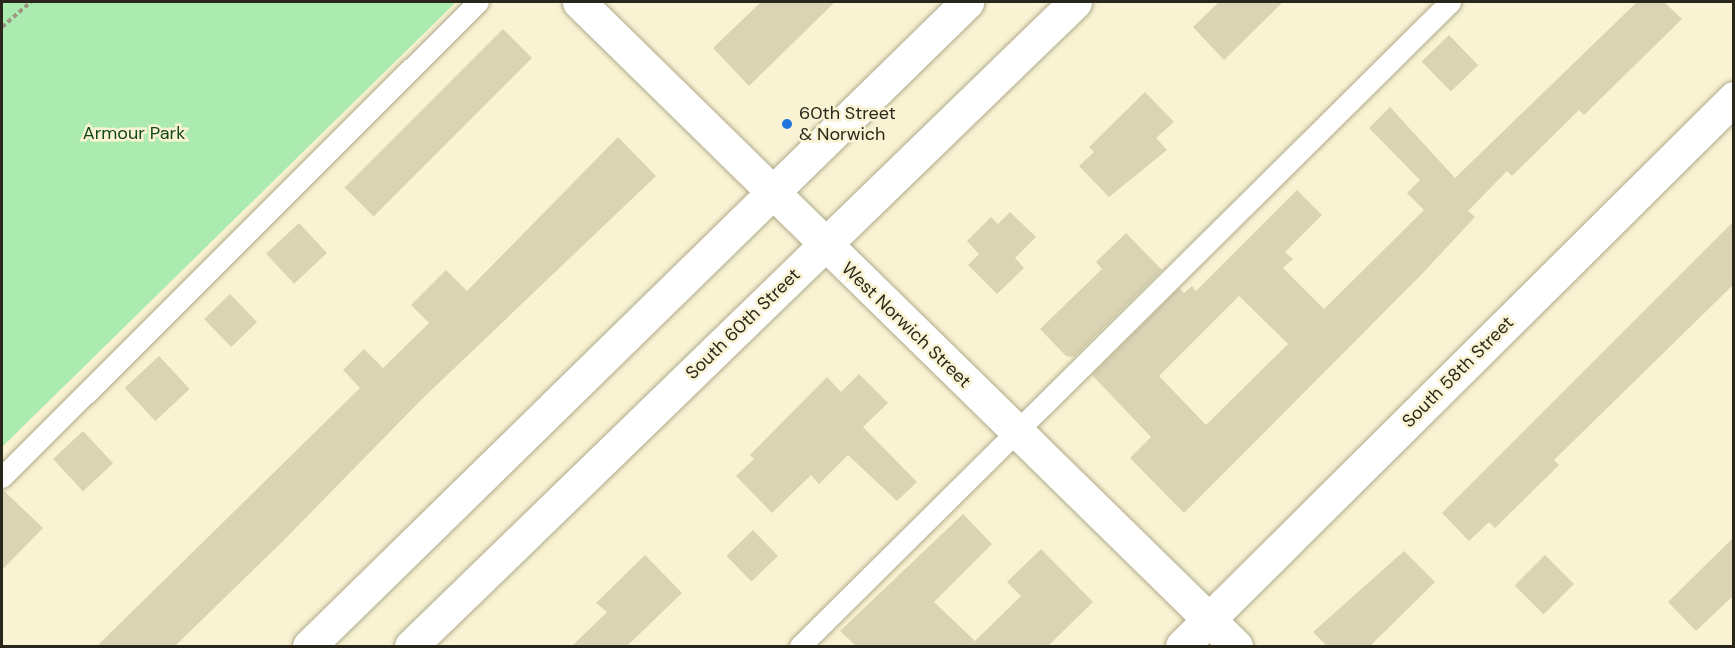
<!DOCTYPE html>
<html>
<head>
<meta charset="utf-8">
<style>
  body { margin:0 }
  #map { position:relative; width:1735px; height:648px; overflow:hidden; background:#f9f3d3; font-family:"DM Sans",sans-serif }
  div>[style] { position:absolute }
  [style*='--x'] { left:calc(var(--x)*1px); top:calc(var(--y)*1px); width:calc(var(--w)*1px); rotate:calc(var(--a)*1deg) }
  .green>* { inset:0; background:#acebaf }
  .building>* { inset:0; background:#dad4b4; transform-origin:0 0 }
  .path>* { height:4px; margin-top:-2px; transform-origin:0; background:repeating-linear-gradient(90deg,#9d9881 0 4.5px,transparent 0 7.5px) }
  .roads { filter:drop-shadow(0 0 2px #afaa8b) drop-shadow(0 0 2px #afaa8b) }
  .service>* { height:21px; margin:-10.5px; padding:0 10.5px; transform-origin:10.5px; border-radius:10.5px; background:#fff }
  .minor>* { height:33px; margin:-16.5px; padding:0 16.5px; transform-origin:16.5px; border-radius:16.5px; background:#fff }
  .secondary>* { height:33px; margin:-16.5px; padding:0 16.5px; transform-origin:16.5px; border-radius:16.5px; background:#fff }
  .dots>* { width:16px; height:16px; translate:-50% -50%; box-sizing:border-box; border:3px solid #f9f3d3; border-radius:50% }
  span { translate:-50% -50%; white-space:nowrap; text-align:center; line-height:1.15; -webkit-text-stroke:5px #f9f3d3; paint-order:stroke }
  .poi-label { font-size:18px; color:#29271b }
  .left { translate:0 -50%; text-align:left }
  .park-label { font-size:18px; color:#114619 }
  .street-label { font-size:18px; color:#29271b }
  .frame { position:absolute; inset:0; border:3px solid #29271b; pointer-events:none }
</style>
</head>
<body>
<div id="map">
  <div class="green">
    <div style="clip-path:polygon(2px 2px,456px 2px,2px 447px)"></div>
  </div>
  <div class="building">
    <div style="clip-path:polygon(761px 2px,835px 2px,749px 86px,713px 48px)"></div>
    <div style="clip-path:polygon(1219px 2px,1283px 2px,1224px 60px,1193px 27px)"></div>
    <div style="clip-path:polygon(evenodd,1637px 2px,1664px 2px,1682px 19px,1584px 115px,1579px 110px,1512px 176px,1507px 171px,1468px 211px,1475px 217px,1420px 276px,1184px 513px,1130px 458px,1151px 437px,1092px 375px,1179px 288px,1184px 293px,1192px 286px,1196px 291px,1297px 190px,1322px 215px,1285px 252px,1293px 259px,1283px 268px,1324px 309px,1424px 210px,1407px 193px,1420px 180px,1369px 128px,1390px 107px,1455px 178px,1637px 2px,1239px 296px,1288px 344px,1206px 425px,1159px 376px,1239px 296px)"></div>
    <div style="left:503px;top:29px;width:41px;height:224px;rotate:45deg"></div>
    <div style="left:1449px;top:35px;width:42px;height:38px;rotate:46deg"></div>
    <div style="clip-path:polygon(1145px 92px,1174px 122px,1156px 138px,1167px 150px,1109px 197px,1079px 166px,1094px 152px,1089px 147px)"></div>
    <div style="clip-path:polygon(618px 137px,656px 176px,422px 399px,284px 540px,175px 646px,97px 646px,360px 388px,343px 370px,364px 349px,383px 368px,429px 323px,411px 305px,446px 270px,467px 291px)"></div>
    <div style="clip-path:polygon(1010px 212px,1036px 237px,1015px 258px,1024px 268px,997px 294px,968px 265px,979px 254px,967px 241px,991px 217px,998px 224px)"></div>
    <div style="clip-path:polygon(1734px 221px,1734px 284px,1554px 460px,1559px 465px,1495px 528px,1489px 522px,1469px 541px,1442px 513px)"></div>
    <div style="left:299px;top:223px;width:41px;height:45px;rotate:47deg"></div>
    <div style="clip-path:polygon(1126px 233px,1162px 270px,1074px 357px,1066px 356px,1040px 329px,1102px 269px,1096px 262px)"></div>
    <div style="left:230px;top:294px;width:39px;height:36px;rotate:46deg"></div>
    <div style="left:159px;top:356px;width:45px;height:47px;rotate:47deg"></div>
    <div style="clip-path:polygon(859px 374px,888px 403px,863px 427px,917px 482px,897px 501px,848px 455px,819px 484px,811px 475px,772px 513px,736px 476px,754px 459px,750px 455px,827px 377px,841px 392px)"></div>
    <div style="left:83px;top:431px;width:44px;height:41px;rotate:47deg"></div>
    <div style="clip-path:polygon(2px 489px,43px 528px,2px 570px)"></div>
    <div style="clip-path:polygon(963px 514px,992px 544px,934px 602px,975px 641px,1021px 596px,1007px 582px,1041px 549px,1093px 602px,1048px 646px,856px 646px,840px 631px)"></div>
    <div style="left:753px;top:530px;width:36px;height:37px;rotate:46deg"></div>
    <div style="clip-path:polygon(1734px 537px,1734px 595px,1696px 631px,1668px 602px)"></div>
    <div style="clip-path:polygon(1404px 551px,1435px 582px,1370px 646px,1327px 646px,1313px 632px)"></div>
    <div style="clip-path:polygon(645px 555px,682px 593px,627px 646px,572px 646px,607px 612px,596px 603px)"></div>
    <div style="left:1545px;top:555px;width:41px;height:43px;rotate:45deg"></div>
  </div>
  <div class="path">
    <div style="--x:2;--y:27;--w:38;--a:-41"></div>
  </div>
  <div class="roads">
    <div class="service">
      <div style="--x:2;--y:477;--w:672;--a:-44.94"></div>
      <div style="--x:800;--y:646;--w:915;--a:-44.73"></div>
    </div>
    <div class="minor">
      <div style="--x:579;--y:2;--w:920;--a:44.43"></div>
      <div style="--x:1182;--y:646;--w:778;--a:-44.79"></div>
    </div>
    <div class="secondary">
      <div style="--x:309;--y:646;--w:921;--a:-44.38"></div>
      <div style="--x:411;--y:646;--w:925;--a:-44.12"></div>
    </div>
  </div>
  <div class="dots">
    <div style="left:787px;top:124px;background:#2173de"></div>
  </div>
  <div class="poi-label">
    <span class="left" style="left:799px;top:124px">60th Street<br>&amp; Norwich</span>
  </div>
  <div class="park-label">
    <span style="left:134px;top:133px">Armour Park</span>
  </div>
  <div class="street-label">
    <span style="left:743px;top:324px;rotate:-44deg">South 60th Street</span>
    <span style="left:906px;top:325px;rotate:44deg">West Norwich Street</span>
    <span style="left:1458px;top:372px;rotate:-45deg">South 58th Street</span>
  </div>
  <div class="frame"></div>
</div>
</body>
</html>
